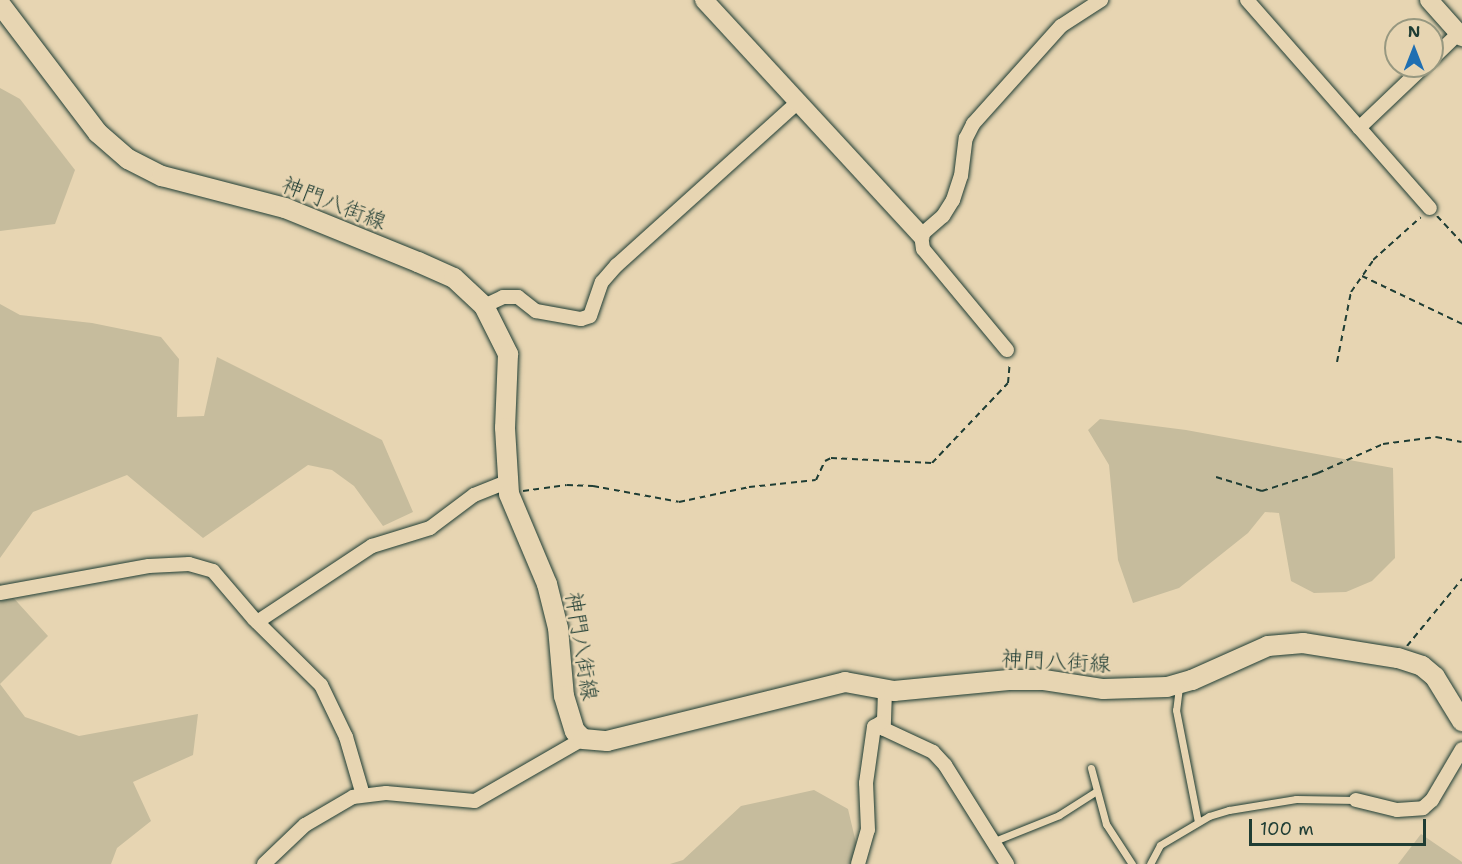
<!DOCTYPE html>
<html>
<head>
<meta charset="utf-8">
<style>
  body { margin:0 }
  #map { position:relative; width:1462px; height:864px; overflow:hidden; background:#e7d5b2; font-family:"Shantell Sans","Klee One",sans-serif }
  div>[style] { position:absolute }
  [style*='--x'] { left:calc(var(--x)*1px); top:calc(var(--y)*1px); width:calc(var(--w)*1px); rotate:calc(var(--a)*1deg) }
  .green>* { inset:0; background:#c6bc9d }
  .path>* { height:2px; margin-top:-1px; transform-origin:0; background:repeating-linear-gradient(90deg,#1f3d34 0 6px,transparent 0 10.5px) }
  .roads { filter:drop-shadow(0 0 2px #1f3d34) drop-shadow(0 0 2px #1f3d34) }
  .service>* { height:7px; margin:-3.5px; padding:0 3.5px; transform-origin:3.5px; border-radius:3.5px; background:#e7d5b2 }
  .minor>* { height:14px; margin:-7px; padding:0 7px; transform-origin:7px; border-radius:7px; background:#e7d5b2 }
  .tertiary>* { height:18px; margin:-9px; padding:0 9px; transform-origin:9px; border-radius:9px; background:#e7d5b2 }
  .secondary>* { height:20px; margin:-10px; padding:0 10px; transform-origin:10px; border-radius:10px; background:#e7d5b2 }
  span { translate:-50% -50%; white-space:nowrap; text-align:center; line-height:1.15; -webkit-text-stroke:5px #e7d5b2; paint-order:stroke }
  .street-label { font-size:22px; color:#1f3d34 }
  .north { position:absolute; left:1384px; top:18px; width:60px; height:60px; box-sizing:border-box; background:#e7d5b2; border:2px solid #979880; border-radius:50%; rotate:0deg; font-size:16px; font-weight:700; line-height:24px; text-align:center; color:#1f3d34 }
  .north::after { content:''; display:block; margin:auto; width:21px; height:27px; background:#1f6fb2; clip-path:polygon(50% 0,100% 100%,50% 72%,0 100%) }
  .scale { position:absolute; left:1249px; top:819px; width:177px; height:27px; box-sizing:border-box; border:3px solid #1f3d34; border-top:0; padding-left:8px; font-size:18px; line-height:21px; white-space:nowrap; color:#1f3d34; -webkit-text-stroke:4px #e7d5b2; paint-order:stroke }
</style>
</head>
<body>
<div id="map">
  <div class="green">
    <div style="clip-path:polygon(0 88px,20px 99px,75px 170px,55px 224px,0 231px)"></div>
    <div style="clip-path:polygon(0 304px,20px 315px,92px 323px,161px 337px,179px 359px,177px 417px,204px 416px,217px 357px,382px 440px,413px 512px,383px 526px,354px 486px,332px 470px,308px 465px,203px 538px,127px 475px,33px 512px,0 558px)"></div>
    <div style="clip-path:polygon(1100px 419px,1186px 430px,1393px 468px,1395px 558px,1372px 581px,1346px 592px,1314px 593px,1291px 581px,1279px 513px,1265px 512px,1248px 533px,1179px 588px,1133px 603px,1118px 560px,1109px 465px,1088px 430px)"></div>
    <div style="clip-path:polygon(0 583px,48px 636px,0 684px,25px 717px,79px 736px,198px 714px,193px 755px,133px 782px,151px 821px,117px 848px,111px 864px,0 864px)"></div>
    <div style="clip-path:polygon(814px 790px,848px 809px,861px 864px,670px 864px,683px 860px,741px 806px)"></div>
    <div style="clip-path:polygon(1421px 834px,1462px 862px,1462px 864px,1398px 864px)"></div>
  </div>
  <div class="path">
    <div style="--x:1437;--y:216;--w:37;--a:47"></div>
    <div style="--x:1362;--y:276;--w:111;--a:25.6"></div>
    <div style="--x:1337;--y:362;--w:71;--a:-78.7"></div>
    <div style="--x:1351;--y:292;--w:39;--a:-55"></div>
    <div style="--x:1373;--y:260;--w:64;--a:-41.9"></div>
    <div style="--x:1216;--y:477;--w:48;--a:16.9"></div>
    <div style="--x:1262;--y:491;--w:59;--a:-17.8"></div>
    <div style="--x:1318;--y:473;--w:71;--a:-24"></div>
    <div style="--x:1383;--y:444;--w:53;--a:-7.5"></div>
    <div style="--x:1436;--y:437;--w:26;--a:11"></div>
    <div style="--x:523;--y:491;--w:44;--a:-7.8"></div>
    <div style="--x:567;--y:485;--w:26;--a:2"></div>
    <div style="--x:593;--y:486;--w:87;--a:10.5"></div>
    <div style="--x:679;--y:502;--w:72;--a:-12.1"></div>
    <div style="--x:749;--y:487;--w:67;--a:-6"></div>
    <div style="--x:816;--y:480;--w:21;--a:-65"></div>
    <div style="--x:825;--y:461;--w:7;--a:-27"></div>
    <div style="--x:831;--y:458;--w:101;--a:2.8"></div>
    <div style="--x:932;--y:463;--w:110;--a:-46.5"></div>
    <div style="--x:1008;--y:383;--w:21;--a:-85"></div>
    <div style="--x:1407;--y:646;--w:87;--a:-50.6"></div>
  </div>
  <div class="roads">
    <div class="service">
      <div style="--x:1179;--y:687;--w:23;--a:97"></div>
      <div style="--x:1176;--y:710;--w:114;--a:78.9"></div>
      <div style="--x:1091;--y:768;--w:58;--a:75"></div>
      <div style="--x:1106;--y:824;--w:48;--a:57"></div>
      <div style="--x:992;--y:842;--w:72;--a:-21.9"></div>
      <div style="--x:1059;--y:815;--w:43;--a:-32.6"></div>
      <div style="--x:1150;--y:864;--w:21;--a:-62"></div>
      <div style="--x:1160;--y:845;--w:57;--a:-30.6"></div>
      <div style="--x:1209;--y:816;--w:21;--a:-17"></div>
      <div style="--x:1229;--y:810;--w:68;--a:-9.3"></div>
      <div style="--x:1296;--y:799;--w:60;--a:1"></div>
    </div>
    <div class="minor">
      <div style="--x:1247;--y:0;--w:277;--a:48.7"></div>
      <div style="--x:1432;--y:59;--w:37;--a:-44"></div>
      <div style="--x:1359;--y:128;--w:90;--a:-43.6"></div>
      <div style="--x:484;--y:306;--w:21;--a:-25"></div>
      <div style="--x:503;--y:297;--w:15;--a:0"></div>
      <div style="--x:518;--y:297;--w:23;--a:38"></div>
      <div style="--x:536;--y:311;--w:46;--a:10.1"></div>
      <div style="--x:581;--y:319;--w:9;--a:-18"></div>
      <div style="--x:590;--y:316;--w:36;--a:-71"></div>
      <div style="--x:602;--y:282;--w:23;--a:-49"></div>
      <div style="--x:617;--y:265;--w:244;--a:-42"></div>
      <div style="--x:1007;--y:350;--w:131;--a:-129.7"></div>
      <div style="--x:923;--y:249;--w:14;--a:-98"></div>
      <div style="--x:921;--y:235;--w:29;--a:-41"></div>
      <div style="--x:943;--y:216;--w:19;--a:-58"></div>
      <div style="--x:953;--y:200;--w:25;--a:-72"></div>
      <div style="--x:961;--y:176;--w:38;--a:-83"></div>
      <div style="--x:966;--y:138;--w:16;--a:-63"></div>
      <div style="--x:973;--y:124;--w:132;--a:-48.1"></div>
      <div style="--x:1061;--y:26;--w:48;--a:-33"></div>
      <div style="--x:0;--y:593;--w:151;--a:-10.3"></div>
      <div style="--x:149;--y:566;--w:40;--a:-2.9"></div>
      <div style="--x:189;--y:564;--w:25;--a:16"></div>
      <div style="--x:213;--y:571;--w:63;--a:49.5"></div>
      <div style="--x:254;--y:619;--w:94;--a:44.6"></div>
      <div style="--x:321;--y:685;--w:58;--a:64.3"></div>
      <div style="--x:346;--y:737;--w:60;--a:73.7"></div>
      <div style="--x:257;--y:622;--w:138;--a:-33.5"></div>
      <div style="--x:372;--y:546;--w:61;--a:-17.2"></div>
      <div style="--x:430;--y:528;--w:55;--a:-36.9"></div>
      <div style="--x:474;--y:495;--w:35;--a:-22"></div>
      <div style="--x:885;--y:691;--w:38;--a:92"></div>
      <div style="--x:884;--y:729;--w:54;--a:25.1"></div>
      <div style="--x:933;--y:752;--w:18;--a:47"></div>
      <div style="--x:945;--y:765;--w:117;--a:57.9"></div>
      <div style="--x:1356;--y:800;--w:42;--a:13.7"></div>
      <div style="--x:1397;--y:810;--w:26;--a:-4"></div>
      <div style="--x:1423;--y:808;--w:12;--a:-42"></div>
      <div style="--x:1432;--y:800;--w:59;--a:-59.5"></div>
      <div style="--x:264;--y:864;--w:57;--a:-43.6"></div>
      <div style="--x:305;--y:825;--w:56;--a:-30.3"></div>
      <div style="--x:353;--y:797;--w:33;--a:-7"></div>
      <div style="--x:386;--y:793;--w:89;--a:5.1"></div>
      <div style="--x:475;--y:801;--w:125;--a:-29.9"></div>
      <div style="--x:858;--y:864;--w:35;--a:-74"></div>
      <div style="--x:868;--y:830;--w:47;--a:-92.4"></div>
      <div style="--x:866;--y:783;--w:57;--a:-81.9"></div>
      <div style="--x:874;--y:727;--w:9;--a:-32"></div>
    </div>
    <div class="tertiary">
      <div style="--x:704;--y:0;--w:320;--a:47.3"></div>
      <div style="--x:1429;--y:0;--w:50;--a:48.3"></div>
    </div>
    <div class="secondary">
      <div style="--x:0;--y:4;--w:162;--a:52.8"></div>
      <div style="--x:98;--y:133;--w:40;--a:41"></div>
      <div style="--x:128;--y:159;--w:38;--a:27"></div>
      <div style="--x:162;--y:176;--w:127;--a:14.6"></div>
      <div style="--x:285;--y:208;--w:144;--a:22.1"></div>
      <div style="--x:418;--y:262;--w:39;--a:24"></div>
      <div style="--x:454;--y:278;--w:41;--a:43"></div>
      <div style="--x:484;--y:306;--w:54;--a:63.4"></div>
      <div style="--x:508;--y:354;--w:74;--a:92.3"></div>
      <div style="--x:505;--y:428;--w:66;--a:86.5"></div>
      <div style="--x:509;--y:494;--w:98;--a:67.1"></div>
      <div style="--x:547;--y:584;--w:45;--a:76"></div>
      <div style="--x:558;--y:628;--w:68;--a:85"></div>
      <div style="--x:564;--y:696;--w:37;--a:73"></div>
      <div style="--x:575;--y:731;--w:11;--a:45"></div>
      <div style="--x:583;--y:739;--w:24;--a:5"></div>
      <div style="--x:607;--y:741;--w:245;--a:-13.9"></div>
      <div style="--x:845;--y:682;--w:50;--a:10.4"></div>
      <div style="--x:894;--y:691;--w:115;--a:-5.5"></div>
      <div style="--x:1008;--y:680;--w:36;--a:0"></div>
      <div style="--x:1044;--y:680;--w:60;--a:8.7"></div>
      <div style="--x:1103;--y:689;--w:64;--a:-1.8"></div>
      <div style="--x:1167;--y:687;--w:26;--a:-16"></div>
      <div style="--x:1192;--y:680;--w:83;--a:-24.1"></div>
      <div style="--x:1268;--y:646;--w:35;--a:-5"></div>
      <div style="--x:1303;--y:643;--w:96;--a:9"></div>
      <div style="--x:1398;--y:658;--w:25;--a:18"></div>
      <div style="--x:1422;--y:666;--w:17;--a:40"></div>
      <div style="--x:1435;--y:677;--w:52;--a:58.5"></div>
    </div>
  </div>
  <div class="street-label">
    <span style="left:334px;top:203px;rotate:21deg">神門八街線</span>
    <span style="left:582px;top:646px;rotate:81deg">神門八街線</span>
    <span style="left:1056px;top:661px;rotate:3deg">神門八街線</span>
  </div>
  <div class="north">N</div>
  <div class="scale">100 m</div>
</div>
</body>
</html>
